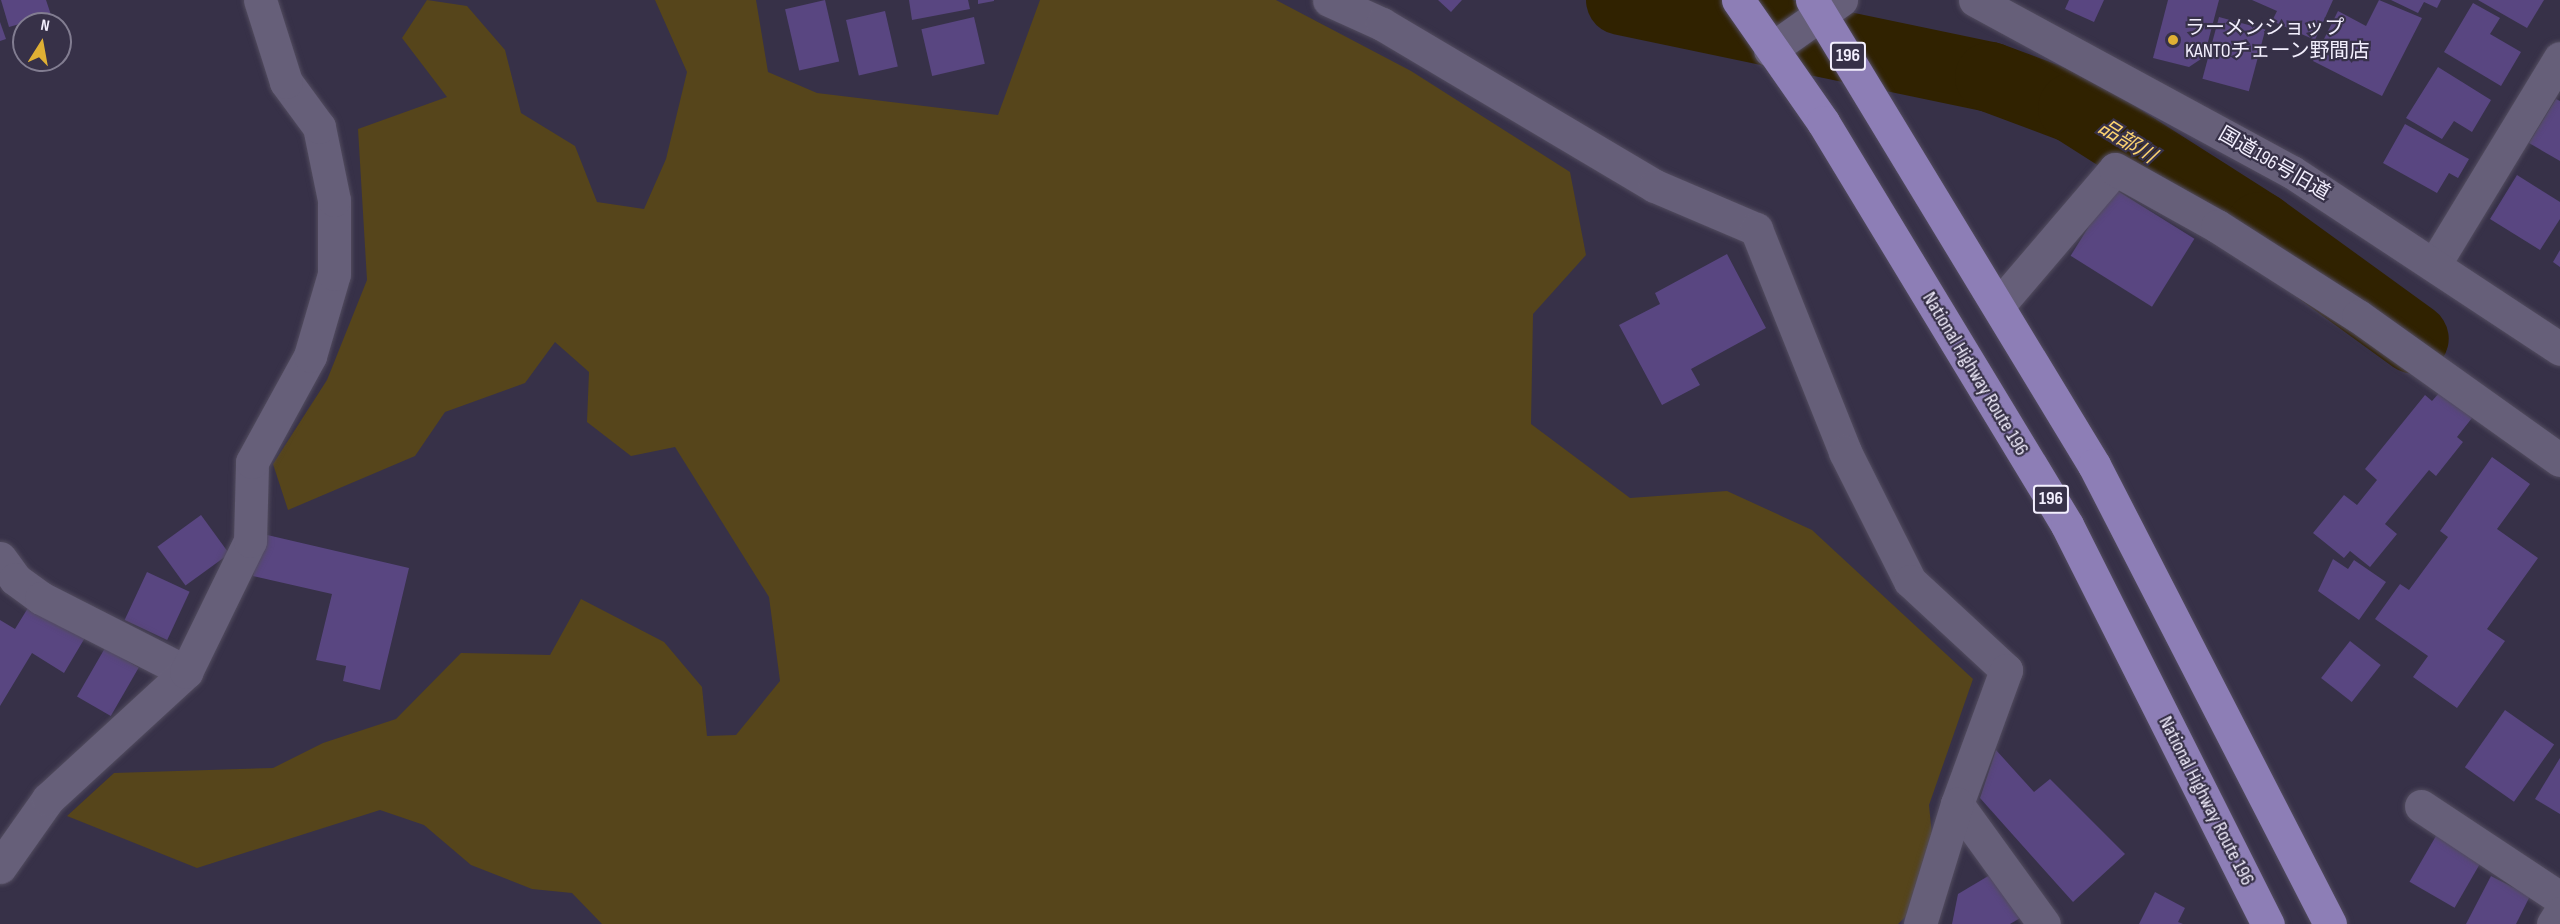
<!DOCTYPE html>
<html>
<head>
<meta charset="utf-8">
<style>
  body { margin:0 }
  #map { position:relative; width:2560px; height:924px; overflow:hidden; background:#373148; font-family:"Sofia Sans Condensed","Noto Sans JP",sans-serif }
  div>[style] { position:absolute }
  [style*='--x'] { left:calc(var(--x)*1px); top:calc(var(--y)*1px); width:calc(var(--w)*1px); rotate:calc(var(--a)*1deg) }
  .green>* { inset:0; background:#56451b }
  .river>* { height:70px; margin:-35px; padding:0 35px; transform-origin:35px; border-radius:35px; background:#302200 }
  .building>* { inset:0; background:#594681; transform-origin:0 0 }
  .roads { filter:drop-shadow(0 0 2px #524c5f) drop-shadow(0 0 2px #524c5f) }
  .minor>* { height:33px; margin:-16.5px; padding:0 16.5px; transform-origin:16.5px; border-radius:16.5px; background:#665f79 }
  .tertiary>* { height:33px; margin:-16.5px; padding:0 16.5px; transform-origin:16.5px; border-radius:16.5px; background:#665f79 }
  .trunk>* { height:33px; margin:-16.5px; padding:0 16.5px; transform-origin:16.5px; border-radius:16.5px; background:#8d7eb6 }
  .dots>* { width:16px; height:16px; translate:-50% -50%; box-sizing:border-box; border:3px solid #373148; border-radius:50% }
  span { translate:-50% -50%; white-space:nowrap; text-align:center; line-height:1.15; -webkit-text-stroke:4.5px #373148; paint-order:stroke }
  .shield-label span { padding:2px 4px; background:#373148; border:2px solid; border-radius:4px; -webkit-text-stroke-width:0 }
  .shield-label { font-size:18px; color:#f3effe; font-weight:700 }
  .poi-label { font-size:20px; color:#f3effe }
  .left { translate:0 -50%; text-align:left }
  .street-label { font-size:20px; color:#f3effe }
  .water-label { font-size:21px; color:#fbd270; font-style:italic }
  .north { position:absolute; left:12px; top:12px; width:60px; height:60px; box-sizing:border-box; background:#373148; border:2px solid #827d91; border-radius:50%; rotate:11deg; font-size:16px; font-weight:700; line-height:24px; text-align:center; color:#f3effe }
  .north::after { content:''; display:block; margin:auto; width:21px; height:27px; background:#dfb034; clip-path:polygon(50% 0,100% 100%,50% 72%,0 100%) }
</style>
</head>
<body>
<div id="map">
  <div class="green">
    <div style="clip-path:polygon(427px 0,467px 6px,505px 50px,521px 113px,575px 146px,597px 202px,644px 209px,666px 159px,687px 72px,655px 0,756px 0,768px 72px,817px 93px,998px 115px,1040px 0,1276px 0,1411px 71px,1570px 172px,1586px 255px,1533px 314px,1531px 424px,1630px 498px,1727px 491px,1812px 530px,1973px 679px,1929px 805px,1937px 886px,1898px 924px,602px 924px,572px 893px,532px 889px,471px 865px,424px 825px,380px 810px,197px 868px,67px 816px,114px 773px,273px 768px,323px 743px,396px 719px,461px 653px,550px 655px,581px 599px,664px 642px,702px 687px,707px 736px,736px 735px,780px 681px,769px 597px,675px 447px,631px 456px,587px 422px,589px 372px,555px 342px,525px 383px,445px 412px,415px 456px,288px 510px,273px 464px,327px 380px,367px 280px,358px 129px,447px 97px,402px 38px)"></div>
  </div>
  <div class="river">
    <div style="--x:1621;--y:0;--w:377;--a:11.8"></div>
    <div style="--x:1990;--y:77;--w:89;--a:20.5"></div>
    <div style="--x:2073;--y:108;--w:222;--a:32.5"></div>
    <div style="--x:2260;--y:227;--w:190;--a:36"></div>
  </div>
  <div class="building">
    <div style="clip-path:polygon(1px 0,46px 0,51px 15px,9px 27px)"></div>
    <div style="left:825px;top:0;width:63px;height:41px;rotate:77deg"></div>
    <div style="clip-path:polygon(909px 0,968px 0,970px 9px,912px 20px)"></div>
    <div style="clip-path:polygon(978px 0,994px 0,994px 1px,978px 4px)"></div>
    <div style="clip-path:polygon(1438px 0,1462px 0,1451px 12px)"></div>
    <div style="clip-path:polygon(2069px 0,2104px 0,2094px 22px,2065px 9px)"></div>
    <div style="clip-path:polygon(2168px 0,2219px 0,2204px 57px,2189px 67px,2153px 58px)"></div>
    <div style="clip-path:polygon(2252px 0,2333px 0,2315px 40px,2272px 21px,2277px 11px)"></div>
    <div style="clip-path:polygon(2379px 0,2422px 18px,2382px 96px,2313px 61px,2338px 11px,2366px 26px)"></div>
    <div style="clip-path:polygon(2391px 0,2441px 0,2437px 8px,2424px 2px,2418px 13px)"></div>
    <div style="clip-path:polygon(2478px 0,2544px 0,2527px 28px)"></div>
    <div style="clip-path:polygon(2473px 3px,2500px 18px,2490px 34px,2521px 52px,2501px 86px,2444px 52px)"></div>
    <div style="left:885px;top:11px;width:57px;height:40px;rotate:77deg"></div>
    <div style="left:974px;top:17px;width:48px;height:54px;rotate:77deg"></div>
    <div style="left:2219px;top:17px;width:48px;height:64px;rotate:15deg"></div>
    <div style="clip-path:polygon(0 22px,6px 39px,0 41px)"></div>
    <div style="clip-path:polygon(2438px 67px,2491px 100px,2472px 132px,2454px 121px,2442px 139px,2406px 118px)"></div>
    <div style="clip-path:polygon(2556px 99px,2560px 101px,2560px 161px,2529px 143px)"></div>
    <div style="clip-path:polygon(2405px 124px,2469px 159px,2458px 178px,2449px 173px,2437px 193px,2383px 163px)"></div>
    <div style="clip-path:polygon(2517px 175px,2560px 202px,2560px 219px,2540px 250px,2490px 219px)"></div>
    <div style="left:2113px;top:188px;width:96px;height:80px;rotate:32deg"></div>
    <div style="clip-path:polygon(2560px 250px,2560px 267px,2553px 262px)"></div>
    <div style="clip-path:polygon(1727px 254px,1766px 328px,1691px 369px,1700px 385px,1662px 405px,1619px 325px,1660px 304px,1655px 293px)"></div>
    <div style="clip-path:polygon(2440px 392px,2472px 418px,2457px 437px,2463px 442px,2436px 476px,2429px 470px,2385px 524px,2397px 534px,2370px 567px,2350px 551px,2344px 558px,2313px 533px,2344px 495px,2357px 505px,2377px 480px,2365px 469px,2425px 395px,2432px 401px)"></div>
    <div style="clip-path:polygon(2492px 457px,2530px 484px,2497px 529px,2538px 558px,2487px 629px,2505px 641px,2457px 708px,2413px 677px,2428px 656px,2375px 619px,2400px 584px,2409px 590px,2448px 537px,2440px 531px)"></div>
    <div style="left:201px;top:515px;width:48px;height:54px;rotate:54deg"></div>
    <div style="clip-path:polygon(263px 534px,409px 568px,380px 690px,343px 681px,346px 666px,316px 660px,332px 594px,253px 576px)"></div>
    <div style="clip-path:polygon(2333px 559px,2348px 569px,2354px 560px,2386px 582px,2359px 620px,2318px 591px)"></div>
    <div style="left:147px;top:572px;width:47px;height:53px;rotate:25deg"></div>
    <div style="clip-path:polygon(31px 603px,86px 636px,64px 673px,32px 653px,0 706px,0 620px,15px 629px)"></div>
    <div style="left:2350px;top:641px;width:39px;height:47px;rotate:38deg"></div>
    <div style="left:105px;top:648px;width:39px;height:56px;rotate:30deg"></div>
    <div style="left:2505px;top:710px;width:60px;height:70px;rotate:35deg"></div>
    <div style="clip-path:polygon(1996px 750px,2034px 792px,2050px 779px,2125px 854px,2073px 902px,1980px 798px)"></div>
    <div style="clip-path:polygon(2560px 758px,2560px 814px,2535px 799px)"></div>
    <div style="left:2440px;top:829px;width:52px;height:61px;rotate:30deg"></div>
    <div style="clip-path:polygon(1995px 872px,2022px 917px,2010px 924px,1952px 924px,1958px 894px)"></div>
    <div style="clip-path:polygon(2491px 876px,2530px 896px,2516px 924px,2466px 924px)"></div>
    <div style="clip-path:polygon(2155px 892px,2185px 908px,2178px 922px,2183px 924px,2139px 924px)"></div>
  </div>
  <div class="roads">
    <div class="minor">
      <div style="--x:1329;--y:0;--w:58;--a:24.4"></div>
      <div style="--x:1382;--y:24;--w:317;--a:30.7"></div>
      <div style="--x:1655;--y:186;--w:110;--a:23.1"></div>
      <div style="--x:1756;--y:229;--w:240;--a:68.2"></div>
      <div style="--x:1845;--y:452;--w:144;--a:63.3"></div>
      <div style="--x:1910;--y:581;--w:131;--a:42.8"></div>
      <div style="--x:2006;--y:670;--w:143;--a:110.1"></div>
      <div style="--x:1957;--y:804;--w:148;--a:54.1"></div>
      <div style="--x:2434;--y:265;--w:242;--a:-58.7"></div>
      <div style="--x:1998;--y:306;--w:180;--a:-49.5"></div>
      <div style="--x:2115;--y:169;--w:117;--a:29.2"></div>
      <div style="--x:2217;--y:226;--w:167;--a:32.6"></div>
      <div style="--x:2358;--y:316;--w:248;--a:35.5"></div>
      <div style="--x:0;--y:558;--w:26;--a:54"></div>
      <div style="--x:15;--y:579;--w:32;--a:36"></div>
      <div style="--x:41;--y:598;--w:163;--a:27"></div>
      <div style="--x:2421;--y:806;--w:167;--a:33.5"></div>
      <div style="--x:0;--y:867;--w:83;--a:-54.8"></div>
      <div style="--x:48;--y:799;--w:188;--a:-42.6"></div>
      <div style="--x:186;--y:672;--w:146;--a:-64"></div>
      <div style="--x:250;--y:541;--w:79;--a:-88.5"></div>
      <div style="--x:252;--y:462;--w:121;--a:-61.3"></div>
      <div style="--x:310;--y:356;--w:85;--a:-73.7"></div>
      <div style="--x:334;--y:274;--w:74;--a:-90"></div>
      <div style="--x:334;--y:200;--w:75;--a:-101.6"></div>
      <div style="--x:319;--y:127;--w:56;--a:-126.3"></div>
      <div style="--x:286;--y:82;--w:86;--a:-107.6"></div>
      <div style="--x:1920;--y:924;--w:126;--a:-72.9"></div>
      <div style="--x:2553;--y:924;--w:13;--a:-58"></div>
    </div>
    <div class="tertiary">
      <div style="--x:1975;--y:0;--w:361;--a:28.5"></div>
      <div style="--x:2292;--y:172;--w:321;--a:33.4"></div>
      <div style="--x:1770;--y:50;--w:87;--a:-35.2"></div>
    </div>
    <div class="trunk">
      <div style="--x:1738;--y:0;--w:149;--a:55.1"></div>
      <div style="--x:1823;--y:122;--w:471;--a:58.8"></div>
      <div style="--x:2067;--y:525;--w:447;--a:63.3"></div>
      <div style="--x:1812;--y:0;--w:544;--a:58.77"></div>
      <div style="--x:2094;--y:465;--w:516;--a:62.79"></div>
    </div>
  </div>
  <div class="dots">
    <div style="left:2173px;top:40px;background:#dfb034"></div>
  </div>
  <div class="shield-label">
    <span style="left:1848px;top:56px">196</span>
    <span style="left:2051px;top:499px">196</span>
  </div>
  <div class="poi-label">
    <span class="left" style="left:2185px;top:40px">ラーメンショップ<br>KANTOチェーン野間店</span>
  </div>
  <div class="street-label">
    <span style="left:2274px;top:164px;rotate:30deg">国道196号旧道</span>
    <span style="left:1975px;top:374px;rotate:59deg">National Highway Route 196</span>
    <span style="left:2206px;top:801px;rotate:63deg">National Highway Route 196</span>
  </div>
  <div class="water-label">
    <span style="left:2127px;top:142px;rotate:32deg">品部川</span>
  </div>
  <div class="north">N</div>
</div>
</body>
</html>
